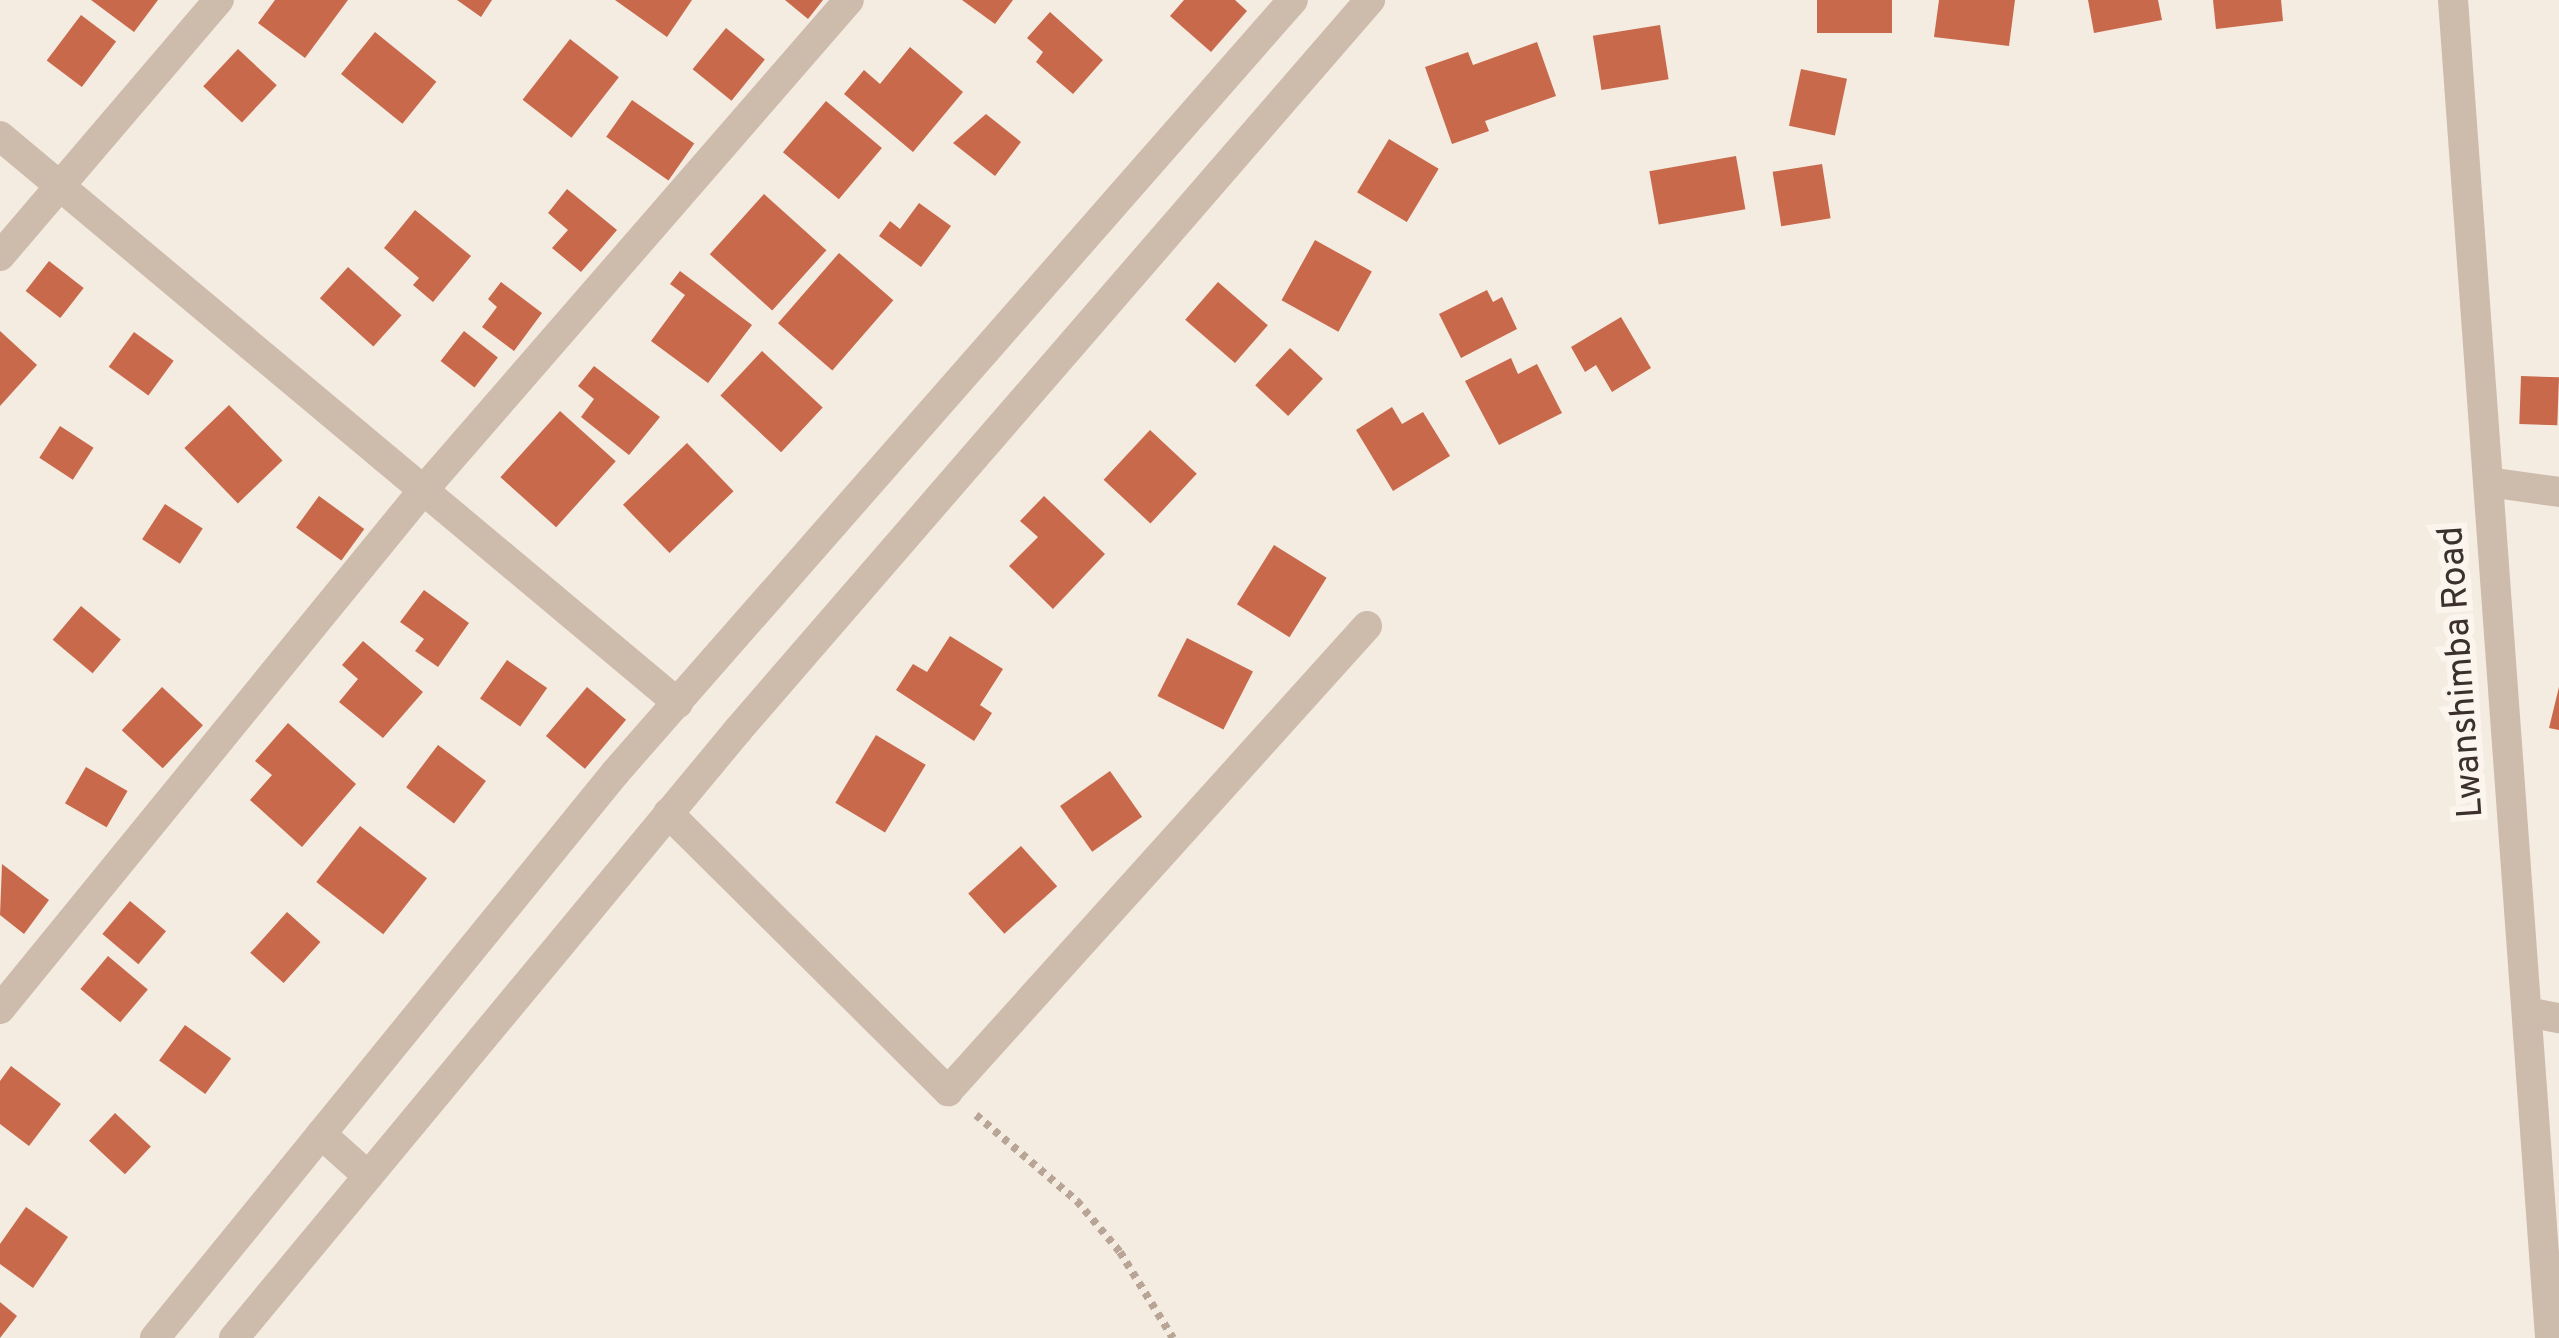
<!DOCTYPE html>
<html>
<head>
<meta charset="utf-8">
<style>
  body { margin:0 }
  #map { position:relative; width:2559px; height:1338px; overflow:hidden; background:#f4ebe1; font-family:Overpass,sans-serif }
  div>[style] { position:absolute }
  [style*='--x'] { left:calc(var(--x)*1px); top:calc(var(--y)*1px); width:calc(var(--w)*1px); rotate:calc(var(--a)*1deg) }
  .building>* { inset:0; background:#c8694b; transform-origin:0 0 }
  .path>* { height:8px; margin-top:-4px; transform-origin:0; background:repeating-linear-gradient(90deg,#b9a596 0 6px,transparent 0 12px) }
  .minor>* { height:30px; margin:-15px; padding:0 15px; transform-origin:15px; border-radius:15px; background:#cdbbac }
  span { translate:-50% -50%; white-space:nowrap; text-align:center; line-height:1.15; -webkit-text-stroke:12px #fbf5ee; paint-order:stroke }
  .street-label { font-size:36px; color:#3b302b }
</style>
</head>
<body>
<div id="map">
  <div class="building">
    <div style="clip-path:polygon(91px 0,158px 0,134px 32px)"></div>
    <div style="clip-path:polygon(275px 0,348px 0,305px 58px,258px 23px)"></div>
    <div style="clip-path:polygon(457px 0,492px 0,481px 17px)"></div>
    <div style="clip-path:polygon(615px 0,692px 0,667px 37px)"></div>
    <div style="clip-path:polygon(785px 0,823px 0,808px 19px)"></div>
    <div style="clip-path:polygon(962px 0,1013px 0,995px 24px)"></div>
    <div style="clip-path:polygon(1184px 0,1235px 0,1247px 11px,1211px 52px,1170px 16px)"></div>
    <div style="left:1817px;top:0;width:75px;height:33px"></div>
    <div style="clip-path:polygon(1939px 0,2015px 0,2009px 46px,1934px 37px)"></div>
    <div style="clip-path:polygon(2088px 0,2158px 0,2162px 20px,2094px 33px)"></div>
    <div style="clip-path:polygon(2213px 0,2281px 0,2283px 21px,2216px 29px)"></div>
    <div style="clip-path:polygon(1050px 12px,1103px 60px,1073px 94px,1036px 62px,1043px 52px,1027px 38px)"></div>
    <div style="left:81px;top:15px;width:44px;height:57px;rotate:37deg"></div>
    <div style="left:1660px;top:25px;width:55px;height:68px;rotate:81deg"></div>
    <div style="left:726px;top:28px;width:50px;height:53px;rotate:39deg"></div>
    <div style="left:375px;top:32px;width:79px;height:54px;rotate:39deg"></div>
    <div style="left:570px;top:39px;width:62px;height:77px;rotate:38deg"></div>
    <div style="clip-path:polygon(1537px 42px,1556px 96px,1485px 121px,1489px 131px,1452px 144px,1425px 67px,1468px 52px,1473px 65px)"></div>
    <div style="clip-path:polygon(910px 47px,963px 92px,913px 152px,844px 94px,864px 70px,880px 84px)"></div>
    <div style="left:238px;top:49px;width:53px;height:51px;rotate:43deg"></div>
    <div style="left:1801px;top:69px;width:47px;height:58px;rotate:12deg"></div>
    <div style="left:632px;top:100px;width:76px;height:45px;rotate:35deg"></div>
    <div style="left:826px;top:101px;width:73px;height:67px;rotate:40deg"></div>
    <div style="clip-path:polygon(986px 114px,1021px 142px,995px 176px,953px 143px)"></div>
    <div style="left:1389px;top:139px;width:58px;height:62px;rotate:31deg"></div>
    <div style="left:1736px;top:156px;width:54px;height:88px;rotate:80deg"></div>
    <div style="left:1822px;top:164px;width:55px;height:50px;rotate:81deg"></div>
    <div style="clip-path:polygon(567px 189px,617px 230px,581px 272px,552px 248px,568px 230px,548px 213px)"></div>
    <div style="left:764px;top:194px;width:84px;height:81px;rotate:42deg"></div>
    <div style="clip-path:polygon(919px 203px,951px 226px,921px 267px,879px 236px,890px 221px,900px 229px)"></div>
    <div style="clip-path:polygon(415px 210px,471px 256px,433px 302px,413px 285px,419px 278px,384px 248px)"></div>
    <div style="left:1315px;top:240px;width:65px;height:69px;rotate:29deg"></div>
    <div style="left:839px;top:253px;width:72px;height:93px;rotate:41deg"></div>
    <div style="left:49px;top:261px;width:44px;height:38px;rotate:38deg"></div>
    <div style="left:348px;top:267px;width:72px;height:42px;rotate:42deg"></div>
    <div style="clip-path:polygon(680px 271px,752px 325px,708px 383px,651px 341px,685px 295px,670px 284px)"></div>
    <div style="clip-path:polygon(501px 282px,542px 313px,514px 351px,482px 327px,497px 307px,488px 299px)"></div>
    <div style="left:1218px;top:282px;width:66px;height:50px;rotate:41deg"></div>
    <div style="clip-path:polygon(1487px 290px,1493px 302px,1502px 297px,1517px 329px,1461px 358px,1439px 314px)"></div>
    <div style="clip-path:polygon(1621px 317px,1651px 368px,1612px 392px,1596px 365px,1585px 372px,1571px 347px)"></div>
    <div style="clip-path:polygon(0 331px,37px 365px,0 406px)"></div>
    <div style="left:464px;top:331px;width:43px;height:38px;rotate:38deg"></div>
    <div style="left:134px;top:332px;width:49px;height:43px;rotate:36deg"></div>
    <div style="left:1290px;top:348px;width:45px;height:51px;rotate:43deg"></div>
    <div style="left:762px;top:351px;width:83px;height:61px;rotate:43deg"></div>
    <div style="clip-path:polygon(1511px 358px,1518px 374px,1537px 364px,1562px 413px,1499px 445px,1465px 381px)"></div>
    <div style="clip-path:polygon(594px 366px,660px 417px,629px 455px,581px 417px,594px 399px,578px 386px)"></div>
    <div style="left:2521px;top:376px;width:38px;height:48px;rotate:2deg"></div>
    <div style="left:229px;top:405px;width:77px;height:62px;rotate:46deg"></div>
    <div style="clip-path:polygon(1392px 407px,1402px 424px,1423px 412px,1450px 456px,1393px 491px,1356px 430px)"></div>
    <div style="left:560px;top:411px;width:75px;height:89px;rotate:42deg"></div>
    <div style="left:60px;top:426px;width:40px;height:38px;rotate:33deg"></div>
    <div style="left:1150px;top:430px;width:64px;height:68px;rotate:43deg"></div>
    <div style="left:687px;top:443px;width:67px;height:89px;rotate:46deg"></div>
    <div style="left:319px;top:496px;width:56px;height:39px;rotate:36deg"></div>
    <div style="clip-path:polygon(1044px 496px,1105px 554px,1053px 609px,1009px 566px,1038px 537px,1020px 521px)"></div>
    <div style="left:165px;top:504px;width:45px;height:42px;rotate:33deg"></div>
    <div style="left:1274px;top:545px;width:62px;height:70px;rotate:32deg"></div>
    <div style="clip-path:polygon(424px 590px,469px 623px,438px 667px,415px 651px,424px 639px,400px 622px)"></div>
    <div style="left:81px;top:606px;width:52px;height:44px;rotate:40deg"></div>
    <div style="clip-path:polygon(950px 636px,1003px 669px,980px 705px,992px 713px,974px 741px,896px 690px,913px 664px,927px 672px)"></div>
    <div style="left:1187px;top:638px;width:74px;height:65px;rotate:27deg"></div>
    <div style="clip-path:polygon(363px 641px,423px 692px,383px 738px,339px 702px,358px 679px,342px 665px)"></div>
    <div style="left:507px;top:660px;width:49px;height:47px;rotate:35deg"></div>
    <div style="left:162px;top:687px;width:56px;height:59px;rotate:43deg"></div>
    <div style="left:587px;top:687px;width:51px;height:64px;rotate:40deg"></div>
    <div style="clip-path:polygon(2559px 687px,2559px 730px,2549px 728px)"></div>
    <div style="clip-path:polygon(288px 723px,356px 784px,302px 847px,250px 800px,272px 775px,255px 761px)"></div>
    <div style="left:876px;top:735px;width:58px;height:79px;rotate:31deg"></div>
    <div style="left:438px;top:745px;width:60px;height:53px;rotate:37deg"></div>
    <div style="left:86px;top:767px;width:48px;height:42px;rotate:30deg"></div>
    <div style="left:1110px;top:771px;width:56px;height:61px;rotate:55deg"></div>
    <div style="left:360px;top:826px;width:85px;height:71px;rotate:38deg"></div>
    <div style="left:1021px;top:846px;width:54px;height:71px;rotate:48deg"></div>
    <div style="clip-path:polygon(2px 864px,49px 900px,24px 934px,0 915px)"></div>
    <div style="left:130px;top:901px;width:47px;height:43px;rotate:40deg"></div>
    <div style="left:287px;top:912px;width:45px;height:55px;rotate:42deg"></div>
    <div style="left:108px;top:956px;width:52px;height:43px;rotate:40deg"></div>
    <div style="left:185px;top:1025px;width:57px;height:44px;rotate:36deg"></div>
    <div style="clip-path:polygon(11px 1066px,61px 1104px,29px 1146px,0 1124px,0 1081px)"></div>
    <div style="left:115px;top:1113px;width:49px;height:38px;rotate:43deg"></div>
    <div style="clip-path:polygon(26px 1207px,68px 1237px,33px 1288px,0 1264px,0 1244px)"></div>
    <div style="clip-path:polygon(0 1302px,17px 1316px,0 1338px)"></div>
  </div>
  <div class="path">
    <div style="--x:976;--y:1115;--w:133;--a:40.4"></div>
    <div style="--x:1077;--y:1201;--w:67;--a:49.9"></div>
    <div style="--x:1120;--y:1252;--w:101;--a:58.4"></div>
  </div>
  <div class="minor">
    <div style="--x:2453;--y:0;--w:1342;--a:85.85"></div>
    <div style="--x:0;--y:136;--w:884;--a:39.91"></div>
    <div style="--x:0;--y:256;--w:337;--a:-49.5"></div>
    <div style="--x:2488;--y:482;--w:72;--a:8"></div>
    <div style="--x:668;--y:813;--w:395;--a:44.8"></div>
    <div style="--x:948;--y:1091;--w:626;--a:-47.98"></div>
    <div style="--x:0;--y:1009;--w:665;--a:-50.8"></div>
    <div style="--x:420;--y:494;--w:654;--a:-49.03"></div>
    <div style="--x:2527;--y:1012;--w:33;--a:11"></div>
    <div style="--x:321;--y:1134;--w:63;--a:41.8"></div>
    <div style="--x:155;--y:1338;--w:729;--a:-50.85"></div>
    <div style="--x:615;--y:773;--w:1028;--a:-48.75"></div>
    <div style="--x:234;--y:1338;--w:790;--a:-50.34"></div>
    <div style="--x:738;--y:730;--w:966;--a:-49.12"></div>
  </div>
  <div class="street-label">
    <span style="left:2463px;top:672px;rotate:-94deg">Lwanshimba Road</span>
  </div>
</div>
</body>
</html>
